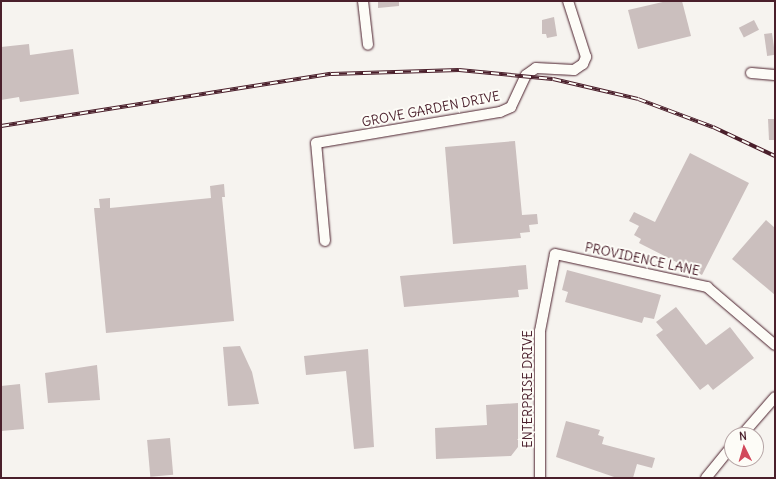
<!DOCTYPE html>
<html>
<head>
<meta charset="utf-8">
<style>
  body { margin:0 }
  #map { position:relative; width:776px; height:479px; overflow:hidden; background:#f6f3ef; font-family:Delius,sans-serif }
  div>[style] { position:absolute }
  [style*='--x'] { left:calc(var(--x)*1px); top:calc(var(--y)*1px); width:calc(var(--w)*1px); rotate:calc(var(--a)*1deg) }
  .building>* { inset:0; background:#cbbfbe; transform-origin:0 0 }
  .roads { filter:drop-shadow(0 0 1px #4a1f2b) drop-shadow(0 0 1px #4a1f2b) }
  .minor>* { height:10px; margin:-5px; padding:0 5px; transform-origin:5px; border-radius:5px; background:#fdfcf7 }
  .rail>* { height:4px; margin-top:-2px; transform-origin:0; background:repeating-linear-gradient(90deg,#fdfcf7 0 8px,#4a1f2b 0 16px); box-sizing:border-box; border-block:1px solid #4a1f2b }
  span { translate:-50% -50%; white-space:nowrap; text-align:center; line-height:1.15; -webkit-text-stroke:4px #fdfcf7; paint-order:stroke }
  .street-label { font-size:13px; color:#4a1f2b }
  .frame { position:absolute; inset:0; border:2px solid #4a1f2b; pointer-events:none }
  .north { position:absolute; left:724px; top:427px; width:40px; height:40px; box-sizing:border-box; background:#fdfcf7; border:1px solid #b5a4a5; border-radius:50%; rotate:355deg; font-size:11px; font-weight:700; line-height:16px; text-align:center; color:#4a1f2b }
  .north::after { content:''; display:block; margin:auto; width:14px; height:18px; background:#d1495b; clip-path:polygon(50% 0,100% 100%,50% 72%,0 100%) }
</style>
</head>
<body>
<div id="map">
  <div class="building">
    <div style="clip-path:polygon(378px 1px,399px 1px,399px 6px,378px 8px)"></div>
    <div style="clip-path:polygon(667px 1px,682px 1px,691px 36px,638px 49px,628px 10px)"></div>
    <div style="clip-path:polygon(554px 17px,557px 36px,547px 38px,546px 34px,542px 34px,542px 20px)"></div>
    <div style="left:754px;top:20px;width:11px;height:17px;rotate:63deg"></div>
    <div style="left:772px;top:33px;width:22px;height:8px;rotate:82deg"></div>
    <div style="clip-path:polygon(29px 44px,30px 55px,73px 49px,79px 94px,20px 102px,19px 97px,1px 100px,1px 47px)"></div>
    <div style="clip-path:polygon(768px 119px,775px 119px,775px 140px,769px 140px)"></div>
    <div style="clip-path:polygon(515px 141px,522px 215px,537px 214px,538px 224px,529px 225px,530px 232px,520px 233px,521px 238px,453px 244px,445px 147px)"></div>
    <div style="clip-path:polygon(690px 153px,749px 183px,702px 275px,639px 243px,641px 239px,634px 235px,639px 226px,629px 221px,634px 212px,655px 222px)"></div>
    <div style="clip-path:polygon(224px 184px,225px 197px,222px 197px,234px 321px,106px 333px,94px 208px,100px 208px,99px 199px,110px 198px,110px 208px,211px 198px,210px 186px)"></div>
    <div style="clip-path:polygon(766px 220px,775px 228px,775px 295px,732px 259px)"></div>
    <div style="clip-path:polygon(526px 265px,528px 289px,518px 290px,519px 297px,404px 307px,400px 276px)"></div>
    <div style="clip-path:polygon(567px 270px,661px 295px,654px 319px,644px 317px,642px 323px,565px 302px,568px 292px,562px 290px)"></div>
    <div style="clip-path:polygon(676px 307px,706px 345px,730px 327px,754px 358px,713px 390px,708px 384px,700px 390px,656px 335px,663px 330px,656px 322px)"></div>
    <div style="clip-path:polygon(240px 346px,252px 372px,259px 404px,228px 406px,223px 347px)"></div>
    <div style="clip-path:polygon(368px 349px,374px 447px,354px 449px,346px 371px,306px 375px,304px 356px)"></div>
    <div style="clip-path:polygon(97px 365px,100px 400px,48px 403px,45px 373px)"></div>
    <div style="clip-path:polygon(20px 384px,24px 429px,1px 431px,1px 386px)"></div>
    <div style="clip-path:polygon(518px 403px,518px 447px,511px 456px,436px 459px,435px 428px,487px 425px,486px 405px)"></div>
    <div style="clip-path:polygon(566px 421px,600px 430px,598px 435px,604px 437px,602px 444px,655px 458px,652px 468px,637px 464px,633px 478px,617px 478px,556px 457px)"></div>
    <div style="left:170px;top:438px;width:37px;height:23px;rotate:85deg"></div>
  </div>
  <div class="roads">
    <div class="minor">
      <div style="--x:363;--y:1;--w:44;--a:83.5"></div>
      <div style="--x:751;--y:73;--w:24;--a:5"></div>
      <div style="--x:325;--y:241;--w:98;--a:-95.2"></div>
      <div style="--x:316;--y:143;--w:187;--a:-9.6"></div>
      <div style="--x:500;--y:112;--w:12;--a:-24"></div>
      <div style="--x:511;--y:107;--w:35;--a:-65"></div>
      <div style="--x:526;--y:75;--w:12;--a:-35"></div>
      <div style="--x:536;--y:68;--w:38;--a:3"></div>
      <div style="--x:574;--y:70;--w:11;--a:-34"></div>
      <div style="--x:583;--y:64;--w:8;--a:-67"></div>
      <div style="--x:586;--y:57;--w:59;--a:-107.8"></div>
      <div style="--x:742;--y:435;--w:50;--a:-49"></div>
      <div style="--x:540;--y:478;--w:147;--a:-90"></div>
      <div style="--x:540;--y:331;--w:78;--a:-79"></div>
      <div style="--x:555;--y:254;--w:156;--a:12.2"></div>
      <div style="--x:707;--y:287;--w:89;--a:40.5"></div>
      <div style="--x:706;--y:478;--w:41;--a:-50.9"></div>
    </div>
  </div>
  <div class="rail">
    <div style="--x:1;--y:126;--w:334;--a:-9"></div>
    <div style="--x:331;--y:74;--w:128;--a:-1.8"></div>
    <div style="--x:459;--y:70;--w:94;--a:5.5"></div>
    <div style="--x:553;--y:79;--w:87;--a:13.2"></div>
    <div style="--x:638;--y:99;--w:80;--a:20.5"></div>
    <div style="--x:713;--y:127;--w:68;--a:25.1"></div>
  </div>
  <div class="street-label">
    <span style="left:431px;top:110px;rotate:-11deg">GROVE GARDEN DRIVE</span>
    <span style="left:642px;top:260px;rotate:12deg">PROVIDENCE LANE</span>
    <span style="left:528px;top:389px;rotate:-90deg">ENTERPRISE DRIVE</span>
  </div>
  <div class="frame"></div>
  <div class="north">N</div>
</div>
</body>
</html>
